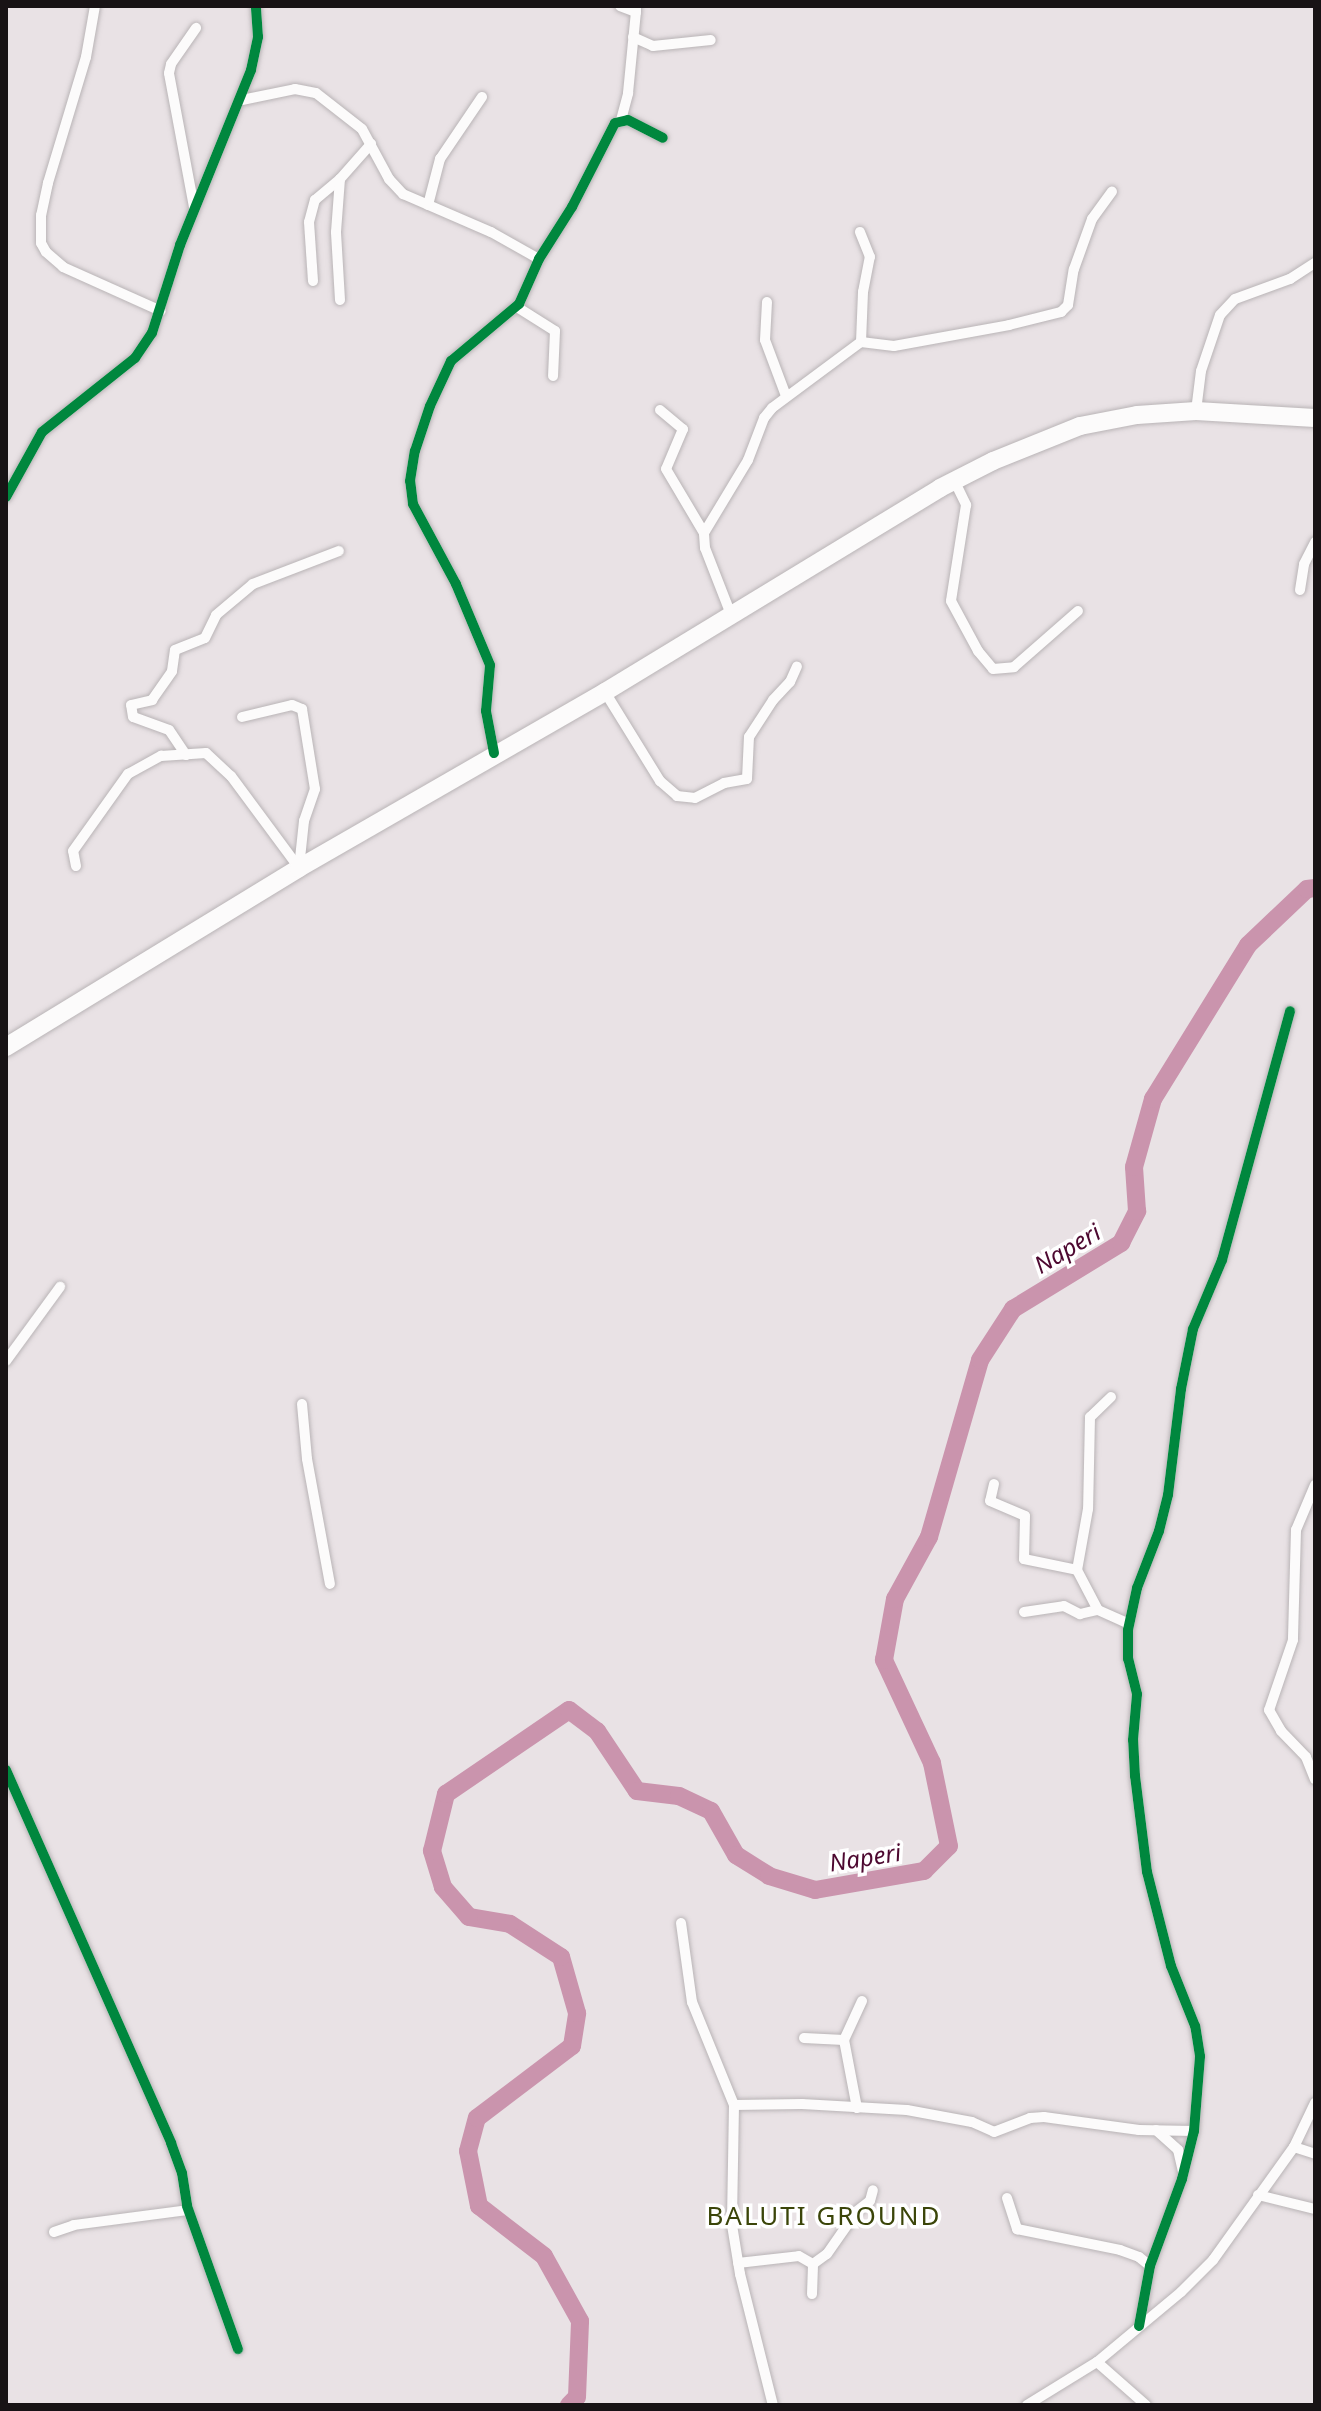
<!DOCTYPE html>
<html>
<head>
<meta charset="utf-8">
<style>
  body { margin:0 }
  #map { position:relative; width:1321px; height:2411px; overflow:hidden; background:#e9e2e5; font-family:"Noto Sans",sans-serif }
  div>[style] { position:absolute }
  [style*='--x'] { left:calc(var(--x)*1px); top:calc(var(--y)*1px); width:calc(var(--w)*1px); rotate:calc(var(--a)*1deg) }
  .river>* { height:18px; margin:-9px; padding:0 9px; transform-origin:9px; border-radius:9px; background:#ca94ad }
  .roads { filter:drop-shadow(0 0 2px #b9b4b6) drop-shadow(0 0 2px #b9b4b6) }
  .street>* { height:10px; margin:-5px; padding:0 5px; transform-origin:5px; border-radius:5px; background:#fcfbfb }
  .highway>* { height:18px; margin:-9px; padding:0 9px; transform-origin:9px; border-radius:9px; background:#fcfbfb }
  .cycleway>* { height:10px; margin:-5px; padding:0 5px; transform-origin:5px; border-radius:5px; background:#00873e }
  span { translate:-50% -50%; white-space:nowrap; text-align:center; line-height:1.15; -webkit-text-stroke:7px #fff; paint-order:stroke }
  .water-label { font-size:24px; color:#4d0830; font-style:italic }
  .quarter-label { font-size:26px; color:#3b4509; letter-spacing:2px }
  .frame { position:absolute; inset:0; border:8px solid #181315; pointer-events:none }
</style>
</head>
<body>
<div id="map">
  <div class="river">
    <div style="--x:569;--y:2405;--w:11;--a:-45"></div>
    <div style="--x:577;--y:2397;--w:76;--a:-87.7"></div>
    <div style="--x:580;--y:2321;--w:74;--a:-119"></div>
    <div style="--x:544;--y:2256;--w:82;--a:-142.4"></div>
    <div style="--x:479;--y:2206;--w:56;--a:-101.3"></div>
    <div style="--x:468;--y:2151;--w:34;--a:-75"></div>
    <div style="--x:477;--y:2118;--w:119;--a:-37.2"></div>
    <div style="--x:572;--y:2046;--w:33;--a:-81"></div>
    <div style="--x:577;--y:2013;--w:58;--a:-105.9"></div>
    <div style="--x:561;--y:1957;--w:61;--a:-147.1"></div>
    <div style="--x:510;--y:1924;--w:42;--a:-170.3"></div>
    <div style="--x:469;--y:1917;--w:40;--a:-131"></div>
    <div style="--x:443;--y:1887;--w:38;--a:-107"></div>
    <div style="--x:432;--y:1851;--w:59;--a:-76.2"></div>
    <div style="--x:446;--y:1794;--w:149;--a:-34.3"></div>
    <div style="--x:569;--y:1710;--w:35;--a:37"></div>
    <div style="--x:597;--y:1731;--w:72;--a:56.3"></div>
    <div style="--x:637;--y:1791;--w:42;--a:6.8"></div>
    <div style="--x:679;--y:1796;--w:35;--a:25"></div>
    <div style="--x:711;--y:1811;--w:51;--a:60.4"></div>
    <div style="--x:736;--y:1855;--w:39;--a:32"></div>
    <div style="--x:769;--y:1876;--w:48;--a:16.9"></div>
    <div style="--x:815;--y:1890;--w:111;--a:-9.9"></div>
    <div style="--x:924;--y:1871;--w:35;--a:-45"></div>
    <div style="--x:949;--y:1846;--w:85;--a:-101.6"></div>
    <div style="--x:932;--y:1763;--w:114;--a:-115"></div>
    <div style="--x:884;--y:1660;--w:62;--a:-79.8"></div>
    <div style="--x:895;--y:1599;--w:71;--a:-61.3"></div>
    <div style="--x:929;--y:1537;--w:184;--a:-73.9"></div>
    <div style="--x:980;--y:1360;--w:61;--a:-57.1"></div>
    <div style="--x:1013;--y:1309;--w:127;--a:-31.4"></div>
    <div style="--x:1121;--y:1243;--w:36;--a:-63"></div>
    <div style="--x:1137;--y:1211;--w:44;--a:-93.9"></div>
    <div style="--x:1134;--y:1167;--w:71;--a:-74.4"></div>
    <div style="--x:1153;--y:1099;--w:181;--a:-58.3"></div>
    <div style="--x:1248;--y:945;--w:81;--a:-43.5"></div>
    <div style="--x:1307;--y:889;--w:8;--a:-7"></div>
  </div>
  <div class="roads">
    <div class="street">
      <div style="--x:95;--y:6;--w:52;--a:100"></div>
      <div style="--x:86;--y:57;--w:132;--a:106.8"></div>
      <div style="--x:48;--y:183;--w:33;--a:102"></div>
      <div style="--x:41;--y:215;--w:28;--a:90"></div>
      <div style="--x:41;--y:243;--w:10;--a:61"></div>
      <div style="--x:46;--y:252;--w:23;--a:41"></div>
      <div style="--x:63;--y:267;--w:107;--a:24.2"></div>
      <div style="--x:620;--y:6;--w:17;--a:21"></div>
      <div style="--x:636;--y:12;--w:6;--a:-90"></div>
      <div style="--x:633;--y:37;--w:22;--a:24"></div>
      <div style="--x:653;--y:46;--w:58;--a:-5.9"></div>
      <div style="--x:242;--y:100;--w:54;--a:-11.7"></div>
      <div style="--x:295;--y:89;--w:21;--a:11"></div>
      <div style="--x:316;--y:93;--w:58;--a:38"></div>
      <div style="--x:362;--y:129;--w:57;--a:61.6"></div>
      <div style="--x:389;--y:179;--w:21;--a:47"></div>
      <div style="--x:403;--y:194;--w:96;--a:23.4"></div>
      <div style="--x:491;--y:232;--w:55;--a:29.4"></div>
      <div style="--x:621;--y:120;--w:28;--a:-75"></div>
      <div style="--x:628;--y:93;--w:81;--a:-84.4"></div>
      <div style="--x:428;--y:205;--w:48;--a:-75.4"></div>
      <div style="--x:440;--y:159;--w:75;--a:-55.9"></div>
      <div style="--x:194;--y:207;--w:136;--a:-100.6"></div>
      <div style="--x:169;--y:73;--w:9;--a:-77"></div>
      <div style="--x:171;--y:64;--w:44;--a:-55.2"></div>
      <div style="--x:313;--y:281;--w:59;--a:-93.9"></div>
      <div style="--x:309;--y:222;--w:23;--a:-75"></div>
      <div style="--x:315;--y:200;--w:33;--a:-40"></div>
      <div style="--x:340;--y:300;--w:68;--a:-93.4"></div>
      <div style="--x:336;--y:232;--w:53;--a:-85.7"></div>
      <div style="--x:340;--y:179;--w:47;--a:-48.5"></div>
      <div style="--x:767;--y:302;--w:38;--a:93"></div>
      <div style="--x:765;--y:340;--w:60;--a:69.4"></div>
      <div style="--x:517;--y:307;--w:45;--a:32.3"></div>
      <div style="--x:555;--y:331;--w:45;--a:92.5"></div>
      <div style="--x:861;--y:342;--w:33;--a:7"></div>
      <div style="--x:894;--y:346;--w:117;--a:-10.3"></div>
      <div style="--x:1009;--y:325;--w:54;--a:-14"></div>
      <div style="--x:1061;--y:312;--w:10;--a:-45"></div>
      <div style="--x:1068;--y:305;--w:36;--a:-81"></div>
      <div style="--x:1074;--y:269;--w:53;--a:-70.2"></div>
      <div style="--x:1092;--y:219;--w:34;--a:-54"></div>
      <div style="--x:660;--y:410;--w:30;--a:40"></div>
      <div style="--x:683;--y:429;--w:43;--a:113"></div>
      <div style="--x:666;--y:469;--w:74;--a:59.3"></div>
      <div style="--x:1196;--y:411;--w:40;--a:-82.9"></div>
      <div style="--x:1201;--y:371;--w:59;--a:-71.3"></div>
      <div style="--x:1220;--y:315;--w:22;--a:-47"></div>
      <div style="--x:1235;--y:299;--w:59;--a:-20"></div>
      <div style="--x:1290;--y:279;--w:30;--a:-33"></div>
      <div style="--x:954;--y:480;--w:28;--a:64"></div>
      <div style="--x:966;--y:505;--w:97;--a:98.9"></div>
      <div style="--x:951;--y:601;--w:57;--a:61.6"></div>
      <div style="--x:978;--y:651;--w:23;--a:50"></div>
      <div style="--x:993;--y:669;--w:21;--a:-5"></div>
      <div style="--x:1014;--y:667;--w:85;--a:-41.2"></div>
      <div style="--x:6;--y:497;--w:74;--a:-61"></div>
      <div style="--x:42;--y:432;--w:119;--a:-38.5"></div>
      <div style="--x:135;--y:358;--w:30;--a:-56"></div>
      <div style="--x:152;--y:333;--w:92;--a:-72.3"></div>
      <div style="--x:180;--y:245;--w:189;--a:-67.9"></div>
      <div style="--x:251;--y:70;--w:34;--a:-78"></div>
      <div style="--x:258;--y:37;--w:31;--a:-94"></div>
      <div style="--x:1300;--y:590;--w:26;--a:-81"></div>
      <div style="--x:1304;--y:564;--w:25;--a:-63"></div>
      <div style="--x:730;--y:612;--w:69;--a:-111.3"></div>
      <div style="--x:705;--y:548;--w:15;--a:-94"></div>
      <div style="--x:704;--y:533;--w:85;--a:-58.9"></div>
      <div style="--x:748;--y:460;--w:45;--a:-69.1"></div>
      <div style="--x:764;--y:418;--w:13;--a:-51"></div>
      <div style="--x:772;--y:408;--w:111;--a:-36.6"></div>
      <div style="--x:861;--y:342;--w:50;--a:-87.7"></div>
      <div style="--x:863;--y:292;--w:36;--a:-79"></div>
      <div style="--x:870;--y:257;--w:27;--a:-112"></div>
      <div style="--x:605;--y:692;--w:105;--a:58.3"></div>
      <div style="--x:660;--y:781;--w:23;--a:41"></div>
      <div style="--x:677;--y:796;--w:18;--a:6"></div>
      <div style="--x:695;--y:798;--w:33;--a:-27"></div>
      <div style="--x:724;--y:783;--w:23;--a:-10"></div>
      <div style="--x:747;--y:779;--w:42;--a:-87.3"></div>
      <div style="--x:749;--y:737;--w:44;--a:-57"></div>
      <div style="--x:773;--y:700;--w:25;--a:-47"></div>
      <div style="--x:790;--y:682;--w:17;--a:-66"></div>
      <div style="--x:242;--y:717;--w:51;--a:-13.5"></div>
      <div style="--x:292;--y:705;--w:11;--a:22"></div>
      <div style="--x:302;--y:709;--w:81;--a:80.8"></div>
      <div style="--x:315;--y:789;--w:34;--a:109"></div>
      <div style="--x:304;--y:821;--w:47;--a:96.1"></div>
      <div style="--x:494;--y:753;--w:43;--a:-100.8"></div>
      <div style="--x:486;--y:711;--w:46;--a:-85"></div>
      <div style="--x:490;--y:665;--w:88;--a:-112.8"></div>
      <div style="--x:456;--y:584;--w:91;--a:-118.3"></div>
      <div style="--x:413;--y:504;--w:23;--a:-97"></div>
      <div style="--x:410;--y:481;--w:30;--a:-81"></div>
      <div style="--x:415;--y:451;--w:47;--a:-71.6"></div>
      <div style="--x:430;--y:406;--w:50;--a:-65"></div>
      <div style="--x:451;--y:361;--w:89;--a:-40"></div>
      <div style="--x:519;--y:304;--w:49;--a:-66"></div>
      <div style="--x:539;--y:259;--w:62;--a:-57.6"></div>
      <div style="--x:572;--y:207;--w:94;--a:-62.9"></div>
      <div style="--x:615;--y:123;--w:13;--a:-13"></div>
      <div style="--x:628;--y:120;--w:39;--a:27"></div>
      <div style="--x:186;--y:755;--w:30;--a:-124"></div>
      <div style="--x:169;--y:730;--w:38;--a:-160"></div>
      <div style="--x:133;--y:717;--w:12;--a:-99"></div>
      <div style="--x:131;--y:705;--w:22;--a:-13"></div>
      <div style="--x:152;--y:700;--w:35;--a:-55"></div>
      <div style="--x:172;--y:671;--w:21;--a:-82"></div>
      <div style="--x:175;--y:650;--w:32;--a:-22"></div>
      <div style="--x:205;--y:638;--w:25;--a:-64"></div>
      <div style="--x:216;--y:615;--w:48;--a:-40"></div>
      <div style="--x:253;--y:584;--w:92;--a:-21"></div>
      <div style="--x:76;--y:866;--w:15;--a:-101"></div>
      <div style="--x:73;--y:851;--w:95;--a:-54.5"></div>
      <div style="--x:128;--y:774;--w:38;--a:-29"></div>
      <div style="--x:161;--y:756;--w:45;--a:-3.8"></div>
      <div style="--x:206;--y:753;--w:34;--a:43"></div>
      <div style="--x:231;--y:776;--w:114;--a:53.5"></div>
      <div style="--x:6;--y:1361;--w:92;--a:-53.9"></div>
      <div style="--x:1111;--y:1397;--w:29;--a:136"></div>
      <div style="--x:1090;--y:1417;--w:92;--a:91.2"></div>
      <div style="--x:1088;--y:1509;--w:62;--a:100.2"></div>
      <div style="--x:1077;--y:1570;--w:45;--a:62.3"></div>
      <div style="--x:1098;--y:1610;--w:34;--a:24"></div>
      <div style="--x:302;--y:1404;--w:55;--a:84.8"></div>
      <div style="--x:307;--y:1459;--w:127;--a:79.6"></div>
      <div style="--x:994;--y:1484;--w:17;--a:103"></div>
      <div style="--x:990;--y:1501;--w:38;--a:23"></div>
      <div style="--x:1025;--y:1516;--w:43;--a:91.3"></div>
      <div style="--x:1024;--y:1559;--w:54;--a:11.7"></div>
      <div style="--x:1315;--y:1485;--w:49;--a:112.9"></div>
      <div style="--x:1296;--y:1530;--w:110;--a:91.6"></div>
      <div style="--x:1293;--y:1640;--w:74;--a:108.9"></div>
      <div style="--x:1269;--y:1710;--w:24;--a:60"></div>
      <div style="--x:1281;--y:1731;--w:36;--a:46"></div>
      <div style="--x:1306;--y:1757;--w:24;--a:68"></div>
      <div style="--x:1024;--y:1612;--w:40;--a:-8.5"></div>
      <div style="--x:1064;--y:1606;--w:18;--a:27"></div>
      <div style="--x:1080;--y:1614;--w:18;--a:-13"></div>
      <div style="--x:6;--y:1770;--w:408;--a:66.1"></div>
      <div style="--x:171;--y:2143;--w:32;--a:70"></div>
      <div style="--x:182;--y:2173;--w:33;--a:81"></div>
      <div style="--x:187;--y:2206;--w:152;--a:70.4"></div>
      <div style="--x:681;--y:1923;--w:80;--a:82.1"></div>
      <div style="--x:692;--y:2002;--w:111;--a:67.8"></div>
      <div style="--x:734;--y:2105;--w:120;--a:91"></div>
      <div style="--x:732;--y:2225;--w:50;--a:80.7"></div>
      <div style="--x:740;--y:2274;--w:135;--a:75.9"></div>
      <div style="--x:804;--y:2038;--w:40;--a:2.9"></div>
      <div style="--x:734;--y:2105;--w:68;--a:-0.8"></div>
      <div style="--x:802;--y:2104;--w:105;--a:3.3"></div>
      <div style="--x:907;--y:2110;--w:66;--a:10.5"></div>
      <div style="--x:972;--y:2122;--w:24;--a:24"></div>
      <div style="--x:994;--y:2132;--w:39;--a:-21"></div>
      <div style="--x:1030;--y:2118;--w:14;--a:-4"></div>
      <div style="--x:1044;--y:2117;--w:96;--a:7.8"></div>
      <div style="--x:1139;--y:2130;--w:55;--a:1"></div>
      <div style="--x:857;--y:2108;--w:69;--a:-100.8"></div>
      <div style="--x:844;--y:2040;--w:43;--a:-65.2"></div>
      <div style="--x:1156;--y:2130;--w:30;--a:42"></div>
      <div style="--x:1178;--y:2150;--w:23;--a:77"></div>
      <div style="--x:1294;--y:2147;--w:22;--a:18"></div>
      <div style="--x:1258;--y:2195;--w:59;--a:13.8"></div>
      <div style="--x:1007;--y:2198;--w:33;--a:72"></div>
      <div style="--x:1017;--y:2229;--w:105;--a:11.5"></div>
      <div style="--x:1120;--y:2250;--w:20;--a:20"></div>
      <div style="--x:1139;--y:2257;--w:14;--a:39"></div>
      <div style="--x:54;--y:2232;--w:21;--a:-19"></div>
      <div style="--x:74;--y:2225;--w:115;--a:-7.5"></div>
      <div style="--x:738;--y:2263;--w:61;--a:-6.5"></div>
      <div style="--x:799;--y:2256;--w:16;--a:30"></div>
      <div style="--x:813;--y:2264;--w:17;--a:-36"></div>
      <div style="--x:827;--y:2254;--w:52;--a:-55.1"></div>
      <div style="--x:857;--y:2211;--w:16;--a:-38"></div>
      <div style="--x:870;--y:2201;--w:11;--a:-75"></div>
      <div style="--x:812;--y:2294;--w:30;--a:-88"></div>
      <div style="--x:1139;--y:2326;--w:61;--a:-79.6"></div>
      <div style="--x:1150;--y:2266;--w:93;--a:-69.8"></div>
      <div style="--x:1182;--y:2179;--w:49;--a:-76"></div>
      <div style="--x:1194;--y:2131;--w:75;--a:-85.4"></div>
      <div style="--x:1200;--y:2056;--w:30;--a:-99"></div>
      <div style="--x:1195;--y:2026;--w:65;--a:-111.8"></div>
      <div style="--x:1171;--y:1966;--w:97;--a:-104.3"></div>
      <div style="--x:1147;--y:1872;--w:97;--a:-97.1"></div>
      <div style="--x:1135;--y:1776;--w:36;--a:-93"></div>
      <div style="--x:1133;--y:1740;--w:46;--a:-85"></div>
      <div style="--x:1137;--y:1694;--w:36;--a:-104"></div>
      <div style="--x:1128;--y:1659;--w:29;--a:-90"></div>
      <div style="--x:1128;--y:1630;--w:43;--a:-77.9"></div>
      <div style="--x:1137;--y:1588;--w:61;--a:-68.9"></div>
      <div style="--x:1159;--y:1531;--w:37;--a:-76"></div>
      <div style="--x:1168;--y:1495;--w:107;--a:-83"></div>
      <div style="--x:1181;--y:1389;--w:61;--a:-78.7"></div>
      <div style="--x:1193;--y:1329;--w:75;--a:-67.2"></div>
      <div style="--x:1222;--y:1260;--w:258;--a:-74.7"></div>
      <div style="--x:1097;--y:2362;--w:65;--a:41.3"></div>
      <div style="--x:1027;--y:2405;--w:82;--a:-31.6"></div>
      <div style="--x:1097;--y:2362;--w:109;--a:-39.8"></div>
      <div style="--x:1181;--y:2292;--w:45;--a:-45"></div>
      <div style="--x:1213;--y:2260;--w:139;--a:-54.4"></div>
      <div style="--x:1294;--y:2147;--w:49;--a:-64.5"></div>
    </div>
    <div class="highway">
      <div style="--x:6;--y:1047;--w:343;--a:-31.4"></div>
      <div style="--x:299;--y:868;--w:353;--a:-29.9"></div>
      <div style="--x:605;--y:692;--w:392;--a:-31.3"></div>
      <div style="--x:940;--y:488;--w:59;--a:-27"></div>
      <div style="--x:993;--y:461;--w:94;--a:-21.9"></div>
      <div style="--x:1080;--y:426;--w:58;--a:-10.9"></div>
      <div style="--x:1137;--y:415;--w:59;--a:-3.9"></div>
      <div style="--x:1196;--y:411;--w:119;--a:3.4"></div>
    </div>
  </div>
  <div class="cycleway">
    <div style="--x:6;--y:497;--w:74;--a:-61"></div>
    <div style="--x:42;--y:432;--w:119;--a:-38.5"></div>
    <div style="--x:135;--y:358;--w:30;--a:-56"></div>
    <div style="--x:152;--y:333;--w:92;--a:-72.3"></div>
    <div style="--x:180;--y:245;--w:189;--a:-67.9"></div>
    <div style="--x:251;--y:70;--w:34;--a:-78"></div>
    <div style="--x:258;--y:37;--w:31;--a:-94"></div>
    <div style="--x:494;--y:753;--w:43;--a:-100.8"></div>
    <div style="--x:486;--y:711;--w:46;--a:-85"></div>
    <div style="--x:490;--y:665;--w:88;--a:-112.8"></div>
    <div style="--x:456;--y:584;--w:91;--a:-118.3"></div>
    <div style="--x:413;--y:504;--w:23;--a:-97"></div>
    <div style="--x:410;--y:481;--w:30;--a:-81"></div>
    <div style="--x:415;--y:451;--w:47;--a:-71.6"></div>
    <div style="--x:430;--y:406;--w:50;--a:-65"></div>
    <div style="--x:451;--y:361;--w:89;--a:-40"></div>
    <div style="--x:519;--y:304;--w:49;--a:-66"></div>
    <div style="--x:539;--y:259;--w:62;--a:-57.6"></div>
    <div style="--x:572;--y:207;--w:94;--a:-62.9"></div>
    <div style="--x:615;--y:123;--w:13;--a:-13"></div>
    <div style="--x:628;--y:120;--w:39;--a:27"></div>
    <div style="--x:6;--y:1770;--w:408;--a:66.1"></div>
    <div style="--x:171;--y:2143;--w:32;--a:70"></div>
    <div style="--x:182;--y:2173;--w:33;--a:81"></div>
    <div style="--x:187;--y:2206;--w:152;--a:70.4"></div>
    <div style="--x:1139;--y:2326;--w:61;--a:-79.6"></div>
    <div style="--x:1150;--y:2266;--w:93;--a:-69.8"></div>
    <div style="--x:1182;--y:2179;--w:49;--a:-76"></div>
    <div style="--x:1194;--y:2131;--w:75;--a:-85.4"></div>
    <div style="--x:1200;--y:2056;--w:30;--a:-99"></div>
    <div style="--x:1195;--y:2026;--w:65;--a:-111.8"></div>
    <div style="--x:1171;--y:1966;--w:97;--a:-104.3"></div>
    <div style="--x:1147;--y:1872;--w:97;--a:-97.1"></div>
    <div style="--x:1135;--y:1776;--w:36;--a:-93"></div>
    <div style="--x:1133;--y:1740;--w:46;--a:-85"></div>
    <div style="--x:1137;--y:1694;--w:36;--a:-104"></div>
    <div style="--x:1128;--y:1659;--w:29;--a:-90"></div>
    <div style="--x:1128;--y:1630;--w:43;--a:-77.9"></div>
    <div style="--x:1137;--y:1588;--w:61;--a:-68.9"></div>
    <div style="--x:1159;--y:1531;--w:37;--a:-76"></div>
    <div style="--x:1168;--y:1495;--w:107;--a:-83"></div>
    <div style="--x:1181;--y:1389;--w:61;--a:-78.7"></div>
    <div style="--x:1193;--y:1329;--w:75;--a:-67.2"></div>
    <div style="--x:1222;--y:1260;--w:258;--a:-74.7"></div>
  </div>
  <div class="water-label">
    <span style="left:1067px;top:1248px;rotate:-31deg">Naperi</span>
    <span style="left:865px;top:1857px;rotate:-9deg">Naperi</span>
  </div>
  <div class="quarter-label">
    <span style="left:824px;top:2216px">BALUTI GROUND</span>
  </div>
  <div class="frame"></div>
</div>
</body>
</html>
